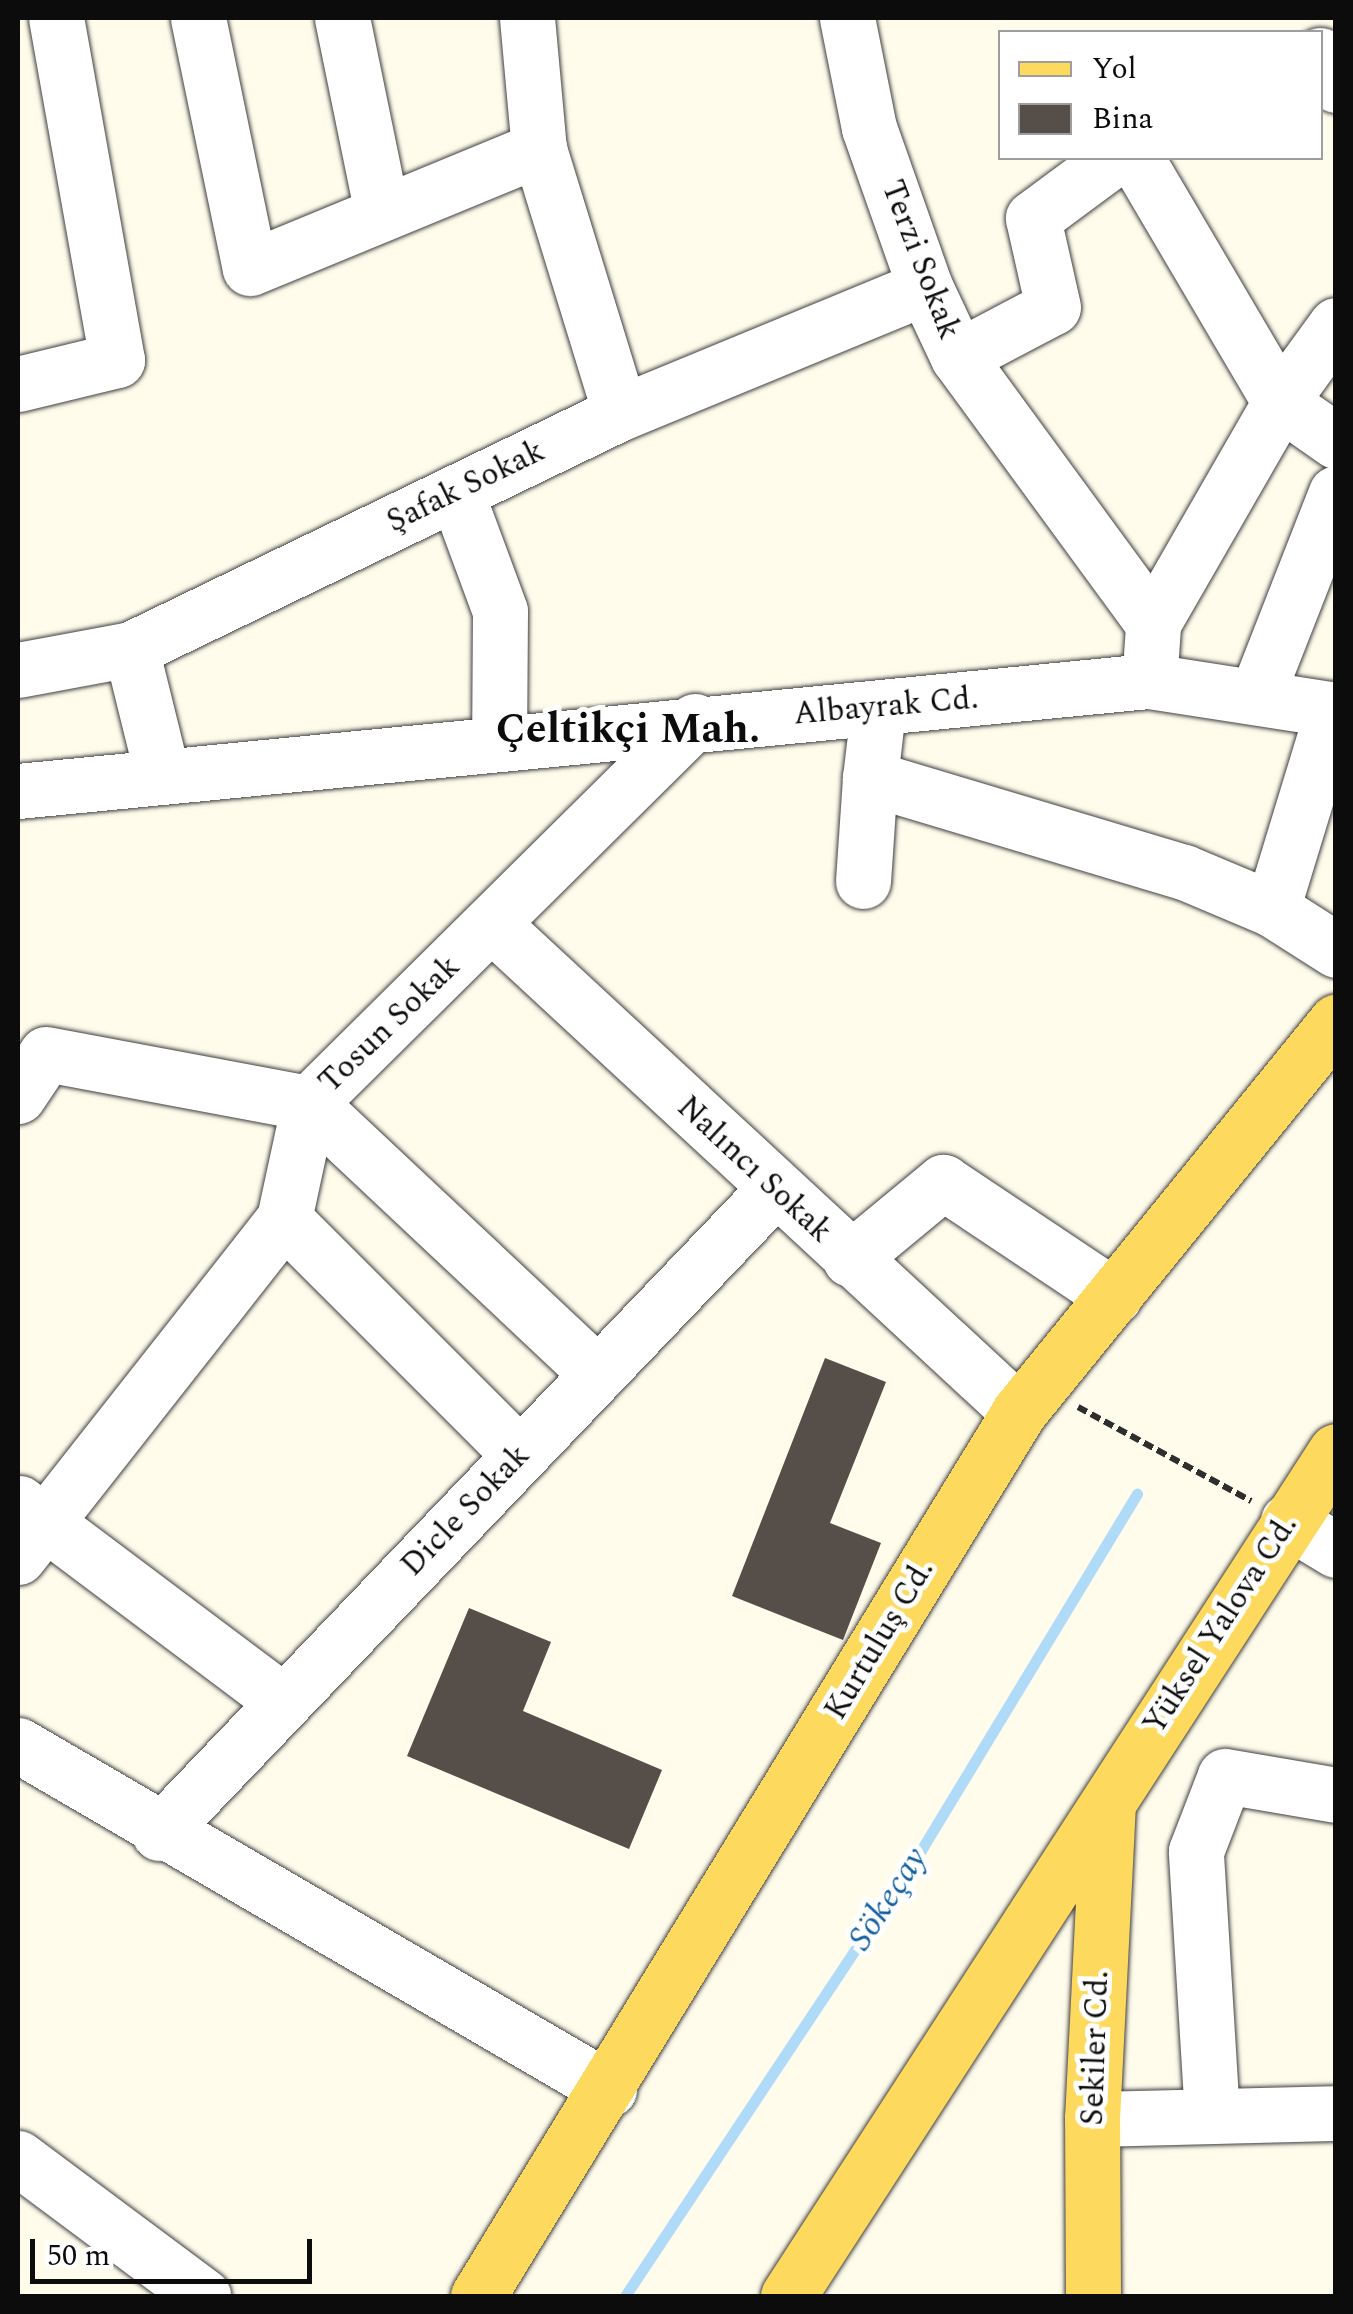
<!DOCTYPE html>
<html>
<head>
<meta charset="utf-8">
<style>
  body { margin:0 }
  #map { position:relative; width:1353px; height:2314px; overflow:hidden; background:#fffcec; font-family:Spectral,serif }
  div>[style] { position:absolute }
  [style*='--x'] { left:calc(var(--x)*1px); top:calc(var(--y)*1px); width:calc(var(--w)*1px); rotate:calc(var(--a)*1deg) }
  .stream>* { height:11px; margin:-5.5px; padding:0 5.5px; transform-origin:5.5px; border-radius:5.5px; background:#afdbf8 }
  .building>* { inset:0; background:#554e49 }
  .path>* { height:6px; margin-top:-3px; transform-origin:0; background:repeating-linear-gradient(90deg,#2e2e2e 0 10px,transparent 0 15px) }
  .roads { filter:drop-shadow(0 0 2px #3f3f3f) drop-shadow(0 0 2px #3f3f3f) }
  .minor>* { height:55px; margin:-27.5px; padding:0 27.5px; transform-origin:27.5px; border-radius:27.5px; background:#fff }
  .major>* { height:55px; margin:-27.5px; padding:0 27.5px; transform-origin:27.5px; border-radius:27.5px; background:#fdda5e }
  span { translate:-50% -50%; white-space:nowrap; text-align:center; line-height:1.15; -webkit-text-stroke:10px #fff; paint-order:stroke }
  .street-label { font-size:32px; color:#0c0c0c }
  .water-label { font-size:35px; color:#1260a2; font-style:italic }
  .district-label { font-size:42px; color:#0c0c0c; font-weight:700 }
  .frame { position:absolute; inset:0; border:20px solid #0c0c0c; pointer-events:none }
  .legend { position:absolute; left:998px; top:30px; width:325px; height:130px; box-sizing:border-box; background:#fff; border:2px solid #9e9e9e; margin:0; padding:12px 18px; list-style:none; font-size:30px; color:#0c0c0c }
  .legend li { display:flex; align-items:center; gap:20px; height:50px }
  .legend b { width:50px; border:2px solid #9e9e9e }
  .scale { position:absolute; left:30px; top:2239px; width:282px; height:45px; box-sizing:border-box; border:5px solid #0c0c0c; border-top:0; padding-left:12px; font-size:30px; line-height:35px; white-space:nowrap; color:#0c0c0c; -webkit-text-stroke:8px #fff; paint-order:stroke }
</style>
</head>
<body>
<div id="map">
  <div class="stream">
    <div style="--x:625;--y:2296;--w:533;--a:-56.4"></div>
    <div style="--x:920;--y:1852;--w:419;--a:-58.8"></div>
  </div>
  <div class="building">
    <div style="clip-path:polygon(825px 1358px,886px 1382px,830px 1523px,881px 1543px,843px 1640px,732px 1596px)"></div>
    <div style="clip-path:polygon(469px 1608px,551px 1642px,523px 1711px,662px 1770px,629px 1849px,407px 1756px)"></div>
  </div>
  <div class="path">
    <div style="--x:1078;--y:1407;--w:197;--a:28.5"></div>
  </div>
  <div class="roads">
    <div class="minor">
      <div style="--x:198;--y:18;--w:255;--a:78.3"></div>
      <div style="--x:250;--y:268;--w:313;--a:-22.4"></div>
      <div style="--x:342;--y:18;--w:199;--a:78.4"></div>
      <div style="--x:527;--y:18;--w:132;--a:84.8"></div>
      <div style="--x:539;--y:149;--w:276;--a:72.9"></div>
      <div style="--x:847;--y:18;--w:112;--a:78.7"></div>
      <div style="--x:869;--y:128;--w:169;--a:70.6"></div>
      <div style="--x:925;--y:287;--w:77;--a:64.8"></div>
      <div style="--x:958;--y:357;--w:330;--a:53.8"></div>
      <div style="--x:1320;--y:55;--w:34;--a:62"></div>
      <div style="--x:1136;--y:158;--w:283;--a:59.5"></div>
      <div style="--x:1280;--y:402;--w:68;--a:34.9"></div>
      <div style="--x:958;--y:357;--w:107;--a:-27.8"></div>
      <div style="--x:1053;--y:307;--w:91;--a:-102.7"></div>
      <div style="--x:1033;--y:218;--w:101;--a:-36.5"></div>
      <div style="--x:18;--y:384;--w:102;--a:-13.6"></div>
      <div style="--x:117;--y:360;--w:347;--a:-100.1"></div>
      <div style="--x:456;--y:492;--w:127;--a:69.7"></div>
      <div style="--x:500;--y:611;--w:129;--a:90.4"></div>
      <div style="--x:1151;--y:655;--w:32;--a:-86"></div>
      <div style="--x:1153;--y:623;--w:255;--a:-60.1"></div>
      <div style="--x:1280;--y:402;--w:95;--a:-54"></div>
      <div style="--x:18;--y:670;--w:115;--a:-10.5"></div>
      <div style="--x:1256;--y:697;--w:219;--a:-68.6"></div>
      <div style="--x:878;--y:710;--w:68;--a:96.7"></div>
      <div style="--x:870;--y:778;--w:328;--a:16.7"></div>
      <div style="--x:1184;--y:872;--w:95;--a:22.8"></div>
      <div style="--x:1272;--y:909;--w:76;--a:32.6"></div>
      <div style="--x:162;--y:774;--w:129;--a:-103.9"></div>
      <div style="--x:131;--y:649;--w:543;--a:-25.76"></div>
      <div style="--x:620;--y:413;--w:330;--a:-22.4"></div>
      <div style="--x:18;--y:791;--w:1136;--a:-5.56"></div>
      <div style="--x:1149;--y:681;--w:189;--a:8.8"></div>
      <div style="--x:863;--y:881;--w:103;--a:-86.1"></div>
      <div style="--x:1272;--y:909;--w:209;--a:-73"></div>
      <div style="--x:493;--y:925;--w:717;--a:42.8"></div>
      <div style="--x:18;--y:1096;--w:50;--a:-56.3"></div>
      <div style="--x:46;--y:1054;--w:268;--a:10.6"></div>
      <div style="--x:309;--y:1103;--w:543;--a:-44.7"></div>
      <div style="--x:309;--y:1103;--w:396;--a:43.2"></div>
      <div style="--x:284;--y:1219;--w:334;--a:45"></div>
      <div style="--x:850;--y:1259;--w:121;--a:-39.6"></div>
      <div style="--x:943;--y:1182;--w:206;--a:33.7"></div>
      <div style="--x:19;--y:1503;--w:331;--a:36.9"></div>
      <div style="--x:1288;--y:1521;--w:56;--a:31.1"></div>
      <div style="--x:18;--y:1557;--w:430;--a:-51.8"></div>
      <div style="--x:284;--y:1219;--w:119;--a:-77.8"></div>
      <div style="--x:18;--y:1745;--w:684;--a:30.2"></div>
      <div style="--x:159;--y:1833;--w:890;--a:-46.28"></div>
      <div style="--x:1212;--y:2116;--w:265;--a:-93.5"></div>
      <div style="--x:1196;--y:1851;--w:80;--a:-68.9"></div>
      <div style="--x:1225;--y:1776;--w:113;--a:9.7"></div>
      <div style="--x:1092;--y:2119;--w:244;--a:-1.4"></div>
      <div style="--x:18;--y:2158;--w:231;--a:36.7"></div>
    </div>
    <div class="major">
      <div style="--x:478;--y:2296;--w:1036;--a:-58.53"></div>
      <div style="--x:1019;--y:1412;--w:503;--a:-50.9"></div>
      <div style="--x:788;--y:2296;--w:1007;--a:-57.04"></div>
      <div style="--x:1093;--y:2296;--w:177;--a:-90.3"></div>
      <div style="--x:1092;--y:2119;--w:314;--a:-87.1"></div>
    </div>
  </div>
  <div class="street-label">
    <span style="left:920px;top:260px;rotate:69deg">Terzi Sokak</span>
    <span style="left:466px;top:487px;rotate:-26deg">Şafak Sokak</span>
    <span style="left:886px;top:707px;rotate:-5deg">Albayrak Cd.</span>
    <span style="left:390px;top:1025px;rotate:-44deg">Tosun Sokak</span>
    <span style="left:754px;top:1170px;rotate:43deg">Nalıncı Sokak</span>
    <span style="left:466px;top:1511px;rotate:-46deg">Dicle Sokak</span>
    <span style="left:1221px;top:1625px;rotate:-57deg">Yüksel Yalova Cd.</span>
    <span style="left:880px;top:1640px;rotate:-59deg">Kurtuluş Cd.</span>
    <span style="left:1096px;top:2048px;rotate:-88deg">Sekiler Cd.</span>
  </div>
  <div class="water-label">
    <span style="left:888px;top:1899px;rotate:-57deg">Sökeçay</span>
  </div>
  <div class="district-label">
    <span style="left:628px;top:730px">Çeltikçi Mah.</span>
  </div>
  <div class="frame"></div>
  <ul class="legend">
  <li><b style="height:12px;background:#fdda5e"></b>Yol</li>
  <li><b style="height:28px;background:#554e49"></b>Bina</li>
  </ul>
  <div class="scale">50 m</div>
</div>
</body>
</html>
